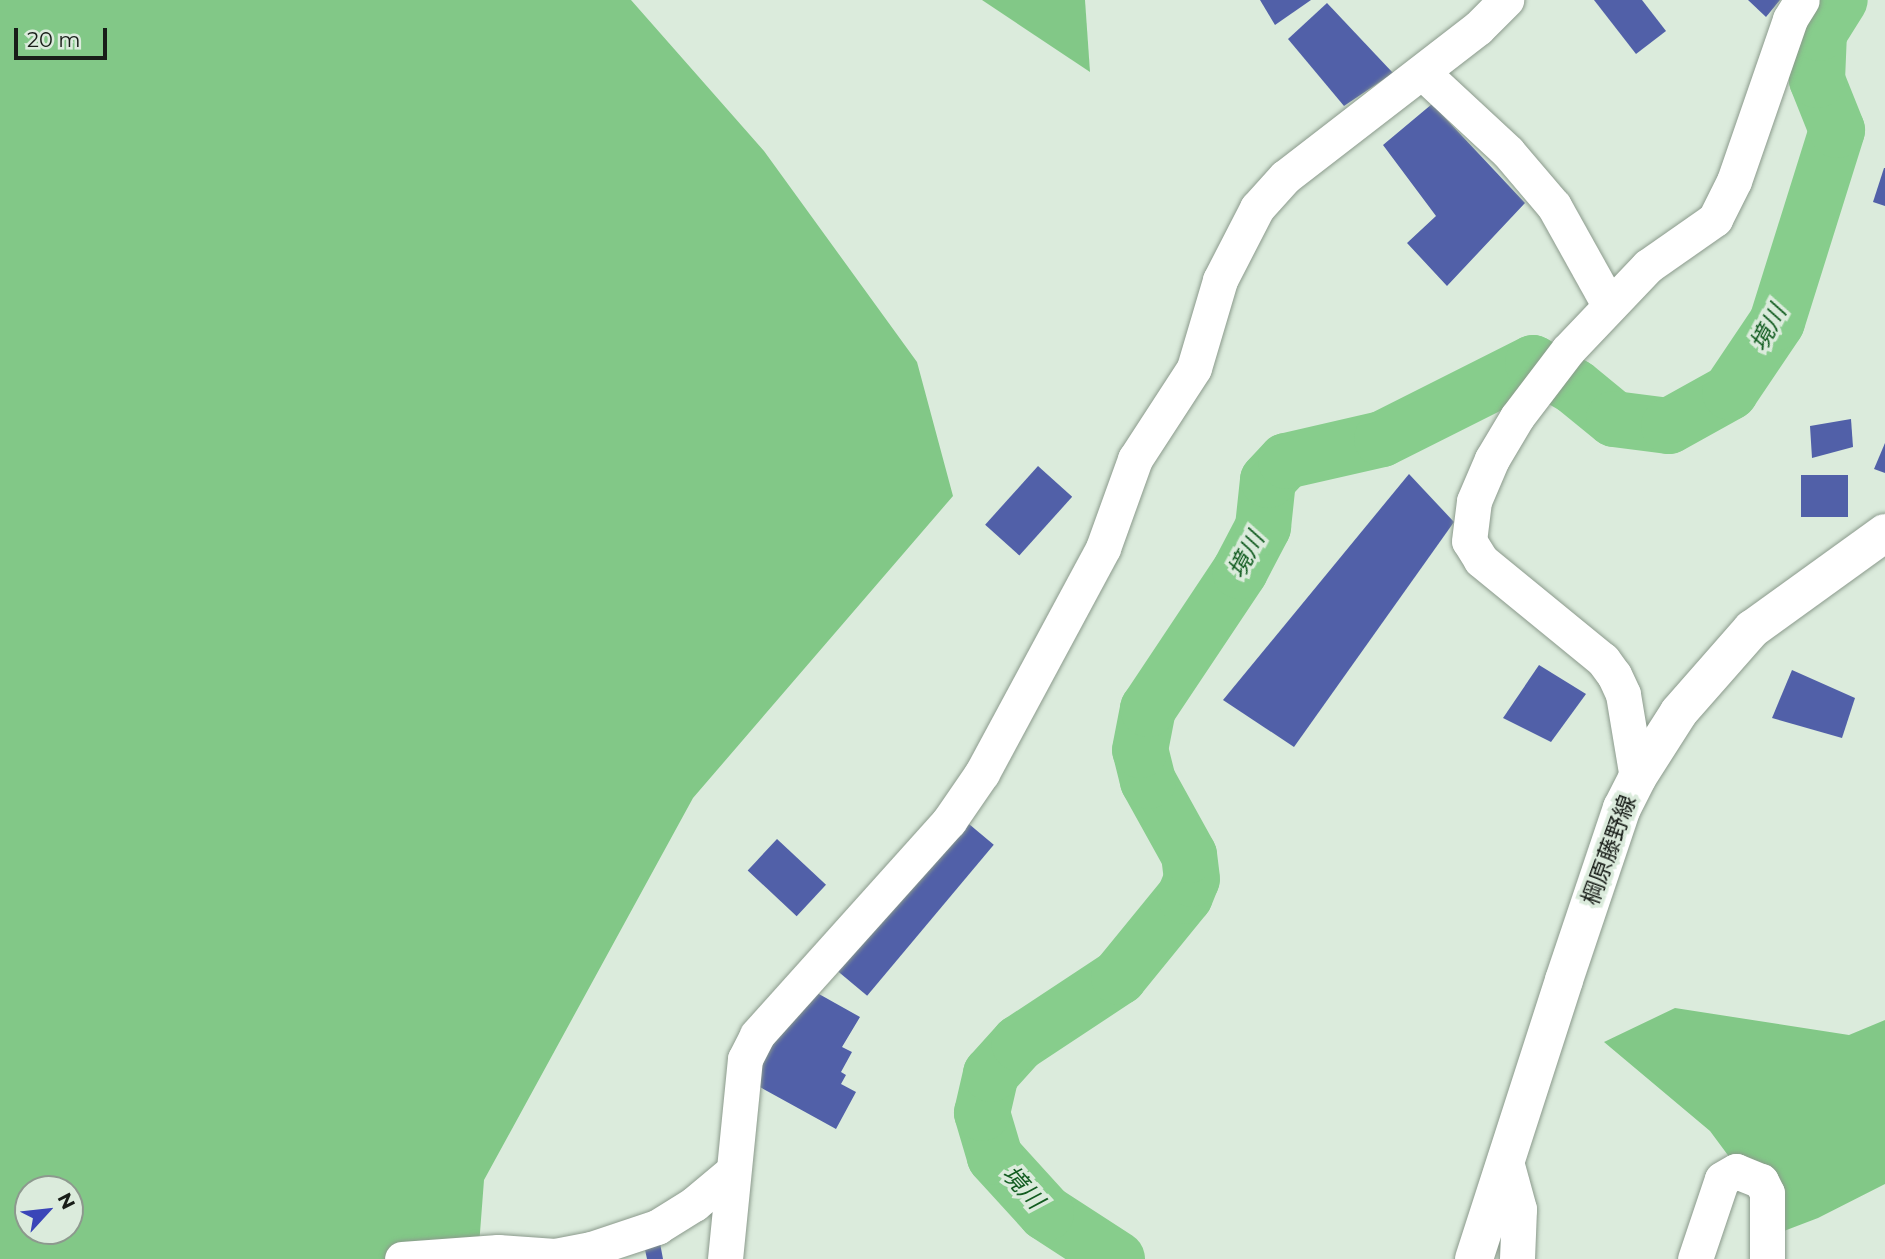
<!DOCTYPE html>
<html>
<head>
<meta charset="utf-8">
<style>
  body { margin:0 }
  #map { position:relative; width:1885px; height:1259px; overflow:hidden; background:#dbebdc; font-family:Montserrat,"Noto Sans JP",sans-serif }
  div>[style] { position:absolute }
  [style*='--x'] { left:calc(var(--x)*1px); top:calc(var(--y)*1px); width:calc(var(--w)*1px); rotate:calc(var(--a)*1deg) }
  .forest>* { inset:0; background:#82c887 }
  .river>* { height:56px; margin:-28px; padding:0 28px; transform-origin:28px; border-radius:28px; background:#87cd8c }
  .building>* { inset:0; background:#5160a8; transform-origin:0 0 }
  .roads { filter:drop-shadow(0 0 2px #8b9a8c) drop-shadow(0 0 2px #8b9a8c) }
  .street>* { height:35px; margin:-17.5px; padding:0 17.5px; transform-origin:17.5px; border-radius:17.5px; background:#fff }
  .secondary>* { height:38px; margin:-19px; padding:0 19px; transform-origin:19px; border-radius:19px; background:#fff }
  span { translate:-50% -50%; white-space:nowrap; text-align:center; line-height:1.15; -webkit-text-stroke:7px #dbebdc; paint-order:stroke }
  .street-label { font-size:23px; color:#181d18 }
  .water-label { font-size:24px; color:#125c20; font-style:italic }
  .north { position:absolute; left:14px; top:1175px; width:70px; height:70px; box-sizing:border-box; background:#dbebdc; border:2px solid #8d998e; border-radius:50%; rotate:63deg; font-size:19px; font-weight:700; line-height:28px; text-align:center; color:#181d18 }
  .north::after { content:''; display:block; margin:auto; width:24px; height:32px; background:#3a45b8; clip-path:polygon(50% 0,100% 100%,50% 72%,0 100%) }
  .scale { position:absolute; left:14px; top:28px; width:93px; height:32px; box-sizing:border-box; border:4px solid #181d18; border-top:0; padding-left:9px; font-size:21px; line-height:24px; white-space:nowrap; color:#181d18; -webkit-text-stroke:5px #dbebdc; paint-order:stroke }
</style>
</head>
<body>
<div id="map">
  <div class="forest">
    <div style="clip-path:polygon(evenodd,0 0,631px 0,764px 151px,917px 362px,953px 496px,693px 798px,484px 1180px,478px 1259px,0 1259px,0 0,28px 1189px,70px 1189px,70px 1231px,28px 1231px,28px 1189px)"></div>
    <div style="clip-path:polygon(982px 0,1085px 0,1090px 72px)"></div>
    <div style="clip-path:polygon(1675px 1008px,1849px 1035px,1885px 1020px,1885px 1184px,1818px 1218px,1758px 1241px,1753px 1189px,1710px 1131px,1604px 1042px)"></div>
  </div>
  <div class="river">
    <div style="--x:1117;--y:1259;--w:85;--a:-147.1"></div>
    <div style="--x:1046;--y:1213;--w:76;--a:-132.3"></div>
    <div style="--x:995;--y:1157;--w:46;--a:-106.5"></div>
    <div style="--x:982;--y:1113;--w:40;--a:-77"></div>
    <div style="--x:991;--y:1074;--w:42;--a:-47.9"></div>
    <div style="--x:1019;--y:1043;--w:120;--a:-33.4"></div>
    <div style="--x:1119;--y:977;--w:104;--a:-50.8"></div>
    <div style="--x:1185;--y:896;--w:18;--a:-68"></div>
    <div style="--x:1192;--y:879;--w:24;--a:-97"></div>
    <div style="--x:1189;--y:855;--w:85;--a:-119"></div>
    <div style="--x:1148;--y:781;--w:32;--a:-104"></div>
    <div style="--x:1140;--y:750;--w:42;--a:-79"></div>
    <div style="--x:1148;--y:709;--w:166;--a:-56.3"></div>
    <div style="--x:1240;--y:571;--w:50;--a:-62.4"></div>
    <div style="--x:1263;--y:527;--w:47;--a:-83.9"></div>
    <div style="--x:1268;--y:480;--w:26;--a:-47"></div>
    <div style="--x:1286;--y:461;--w:98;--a:-12.9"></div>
    <div style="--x:1382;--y:439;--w:169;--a:-26.7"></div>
    <div style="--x:1533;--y:363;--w:48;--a:29.7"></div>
    <div style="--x:1575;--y:387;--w:50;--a:39.4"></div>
    <div style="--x:1614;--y:419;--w:55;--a:7.3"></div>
    <div style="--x:1669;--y:426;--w:70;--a:-29.1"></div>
    <div style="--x:1730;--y:392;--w:84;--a:-56.1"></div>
    <div style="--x:1777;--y:322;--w:201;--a:-72.6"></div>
    <div style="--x:1837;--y:130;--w:54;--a:-111.8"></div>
    <div style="--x:1817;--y:80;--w:47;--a:-87.6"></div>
    <div style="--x:1819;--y:33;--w:39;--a:-58"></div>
  </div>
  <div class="building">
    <div style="clip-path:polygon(1260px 0,1311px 0,1275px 25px)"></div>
    <div style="clip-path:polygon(1594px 0,1642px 0,1666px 31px,1636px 54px)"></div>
    <div style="clip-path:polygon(1748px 0,1780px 0,1766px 17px)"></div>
    <div style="clip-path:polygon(1327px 3px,1393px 73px,1344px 106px,1288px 39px)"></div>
    <div style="clip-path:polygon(1432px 104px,1525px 203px,1447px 286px,1407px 243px,1436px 216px,1383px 145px)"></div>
    <div style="clip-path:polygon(1884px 168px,1885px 168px,1885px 206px,1873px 202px)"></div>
    <div style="clip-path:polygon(1851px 419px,1853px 447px,1812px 458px,1810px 426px)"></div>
    <div style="clip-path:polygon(1885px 443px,1885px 473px,1874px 469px)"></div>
    <div style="left:1038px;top:466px;width:46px;height:79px;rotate:42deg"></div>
    <div style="clip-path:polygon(1409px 474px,1454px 522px,1294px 747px,1223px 700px)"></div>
    <div style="left:1801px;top:475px;width:47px;height:42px"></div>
    <div style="clip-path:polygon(1539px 665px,1586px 694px,1551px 742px,1503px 718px)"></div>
    <div style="clip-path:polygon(1792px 670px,1855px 698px,1842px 738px,1772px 718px)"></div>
    <div style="left:957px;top:814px;width:48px;height:197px;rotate:40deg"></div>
    <div style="left:777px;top:839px;width:67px;height:43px;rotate:43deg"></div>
    <div style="clip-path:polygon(810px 989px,860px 1017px,842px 1047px,852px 1052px,841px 1072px,846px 1075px,841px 1084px,856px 1092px,836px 1129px,749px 1081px,785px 1014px)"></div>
    <div style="clip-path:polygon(660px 1243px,663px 1259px,647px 1259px,644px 1245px)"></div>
  </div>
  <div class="roads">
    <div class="street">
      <div style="--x:1422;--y:72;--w:117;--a:42.9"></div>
      <div style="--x:1508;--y:152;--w:71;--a:49.6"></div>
      <div style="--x:1554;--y:206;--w:113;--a:60.9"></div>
      <div style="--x:1637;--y:778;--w:85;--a:-99.5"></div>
      <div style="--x:1623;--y:694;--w:21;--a:-115"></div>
      <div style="--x:1614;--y:675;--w:19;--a:-126"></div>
      <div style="--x:1603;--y:660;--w:158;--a:-140.7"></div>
      <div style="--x:1481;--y:560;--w:22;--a:-122"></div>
      <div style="--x:1469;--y:541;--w:40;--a:-82.9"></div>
      <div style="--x:1474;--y:501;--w:46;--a:-66.8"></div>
      <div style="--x:1492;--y:459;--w:49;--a:-59.2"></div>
      <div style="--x:1517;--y:417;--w:84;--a:-52.7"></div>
      <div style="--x:1568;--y:350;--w:116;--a:-46.4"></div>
      <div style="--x:1648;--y:266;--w:82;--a:-35"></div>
      <div style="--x:1715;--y:219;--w:42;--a:-63.4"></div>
      <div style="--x:1734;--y:181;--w:171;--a:-70.9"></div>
      <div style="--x:1790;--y:19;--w:22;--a:-58"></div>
      <div style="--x:1505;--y:1158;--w:53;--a:74.6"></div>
      <div style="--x:1519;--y:1209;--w:50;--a:92.3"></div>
      <div style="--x:402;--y:1259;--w:96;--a:-4.2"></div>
      <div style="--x:498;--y:1252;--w:57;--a:4"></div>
      <div style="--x:555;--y:1256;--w:37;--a:-11"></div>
      <div style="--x:591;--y:1249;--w:70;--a:-18.4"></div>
      <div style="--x:657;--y:1227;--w:44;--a:-31.9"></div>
      <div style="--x:694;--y:1204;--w:48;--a:-40"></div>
      <div style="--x:725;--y:1259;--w:201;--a:-84.3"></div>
      <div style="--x:745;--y:1059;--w:27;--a:-63"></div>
      <div style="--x:757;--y:1035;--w:288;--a:-48.1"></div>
      <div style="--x:949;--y:821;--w:58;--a:-55.5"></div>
      <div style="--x:982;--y:773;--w:255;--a:-61.7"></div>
      <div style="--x:1103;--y:548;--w:95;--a:-70.2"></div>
      <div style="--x:1135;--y:459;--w:108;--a:-57"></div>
      <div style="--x:1194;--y:368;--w:92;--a:-73.5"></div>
      <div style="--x:1220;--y:280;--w:81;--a:-62.8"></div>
      <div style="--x:1257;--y:208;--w:42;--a:-47.9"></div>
      <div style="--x:1285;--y:177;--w:244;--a:-37.7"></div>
      <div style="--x:1478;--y:28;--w:40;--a:-45"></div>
      <div style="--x:1695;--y:1259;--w:84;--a:-71.4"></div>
      <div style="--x:1722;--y:1179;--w:16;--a:-30"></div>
      <div style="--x:1736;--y:1171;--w:27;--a:22"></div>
      <div style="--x:1761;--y:1181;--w:13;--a:63"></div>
      <div style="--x:1767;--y:1193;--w:66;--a:90"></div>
    </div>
    <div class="secondary">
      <div style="--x:1474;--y:1259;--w:293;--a:-72.1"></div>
      <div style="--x:1564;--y:980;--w:182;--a:-71.4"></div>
      <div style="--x:1622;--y:808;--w:34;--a:-63"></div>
      <div style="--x:1637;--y:778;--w:78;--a:-57.5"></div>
      <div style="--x:1679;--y:712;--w:111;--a:-48.7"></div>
      <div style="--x:1752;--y:629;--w:164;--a:-35.8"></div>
    </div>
  </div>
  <div class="street-label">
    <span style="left:1609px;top:850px;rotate:-70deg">棡原藤野線</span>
  </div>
  <div class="water-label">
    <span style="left:1768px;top:328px;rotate:-62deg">境川</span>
    <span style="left:1246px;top:555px;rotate:-62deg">境川</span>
    <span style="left:1023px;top:1187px;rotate:48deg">境川</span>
  </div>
  <div class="north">N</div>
  <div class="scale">20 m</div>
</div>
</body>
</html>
